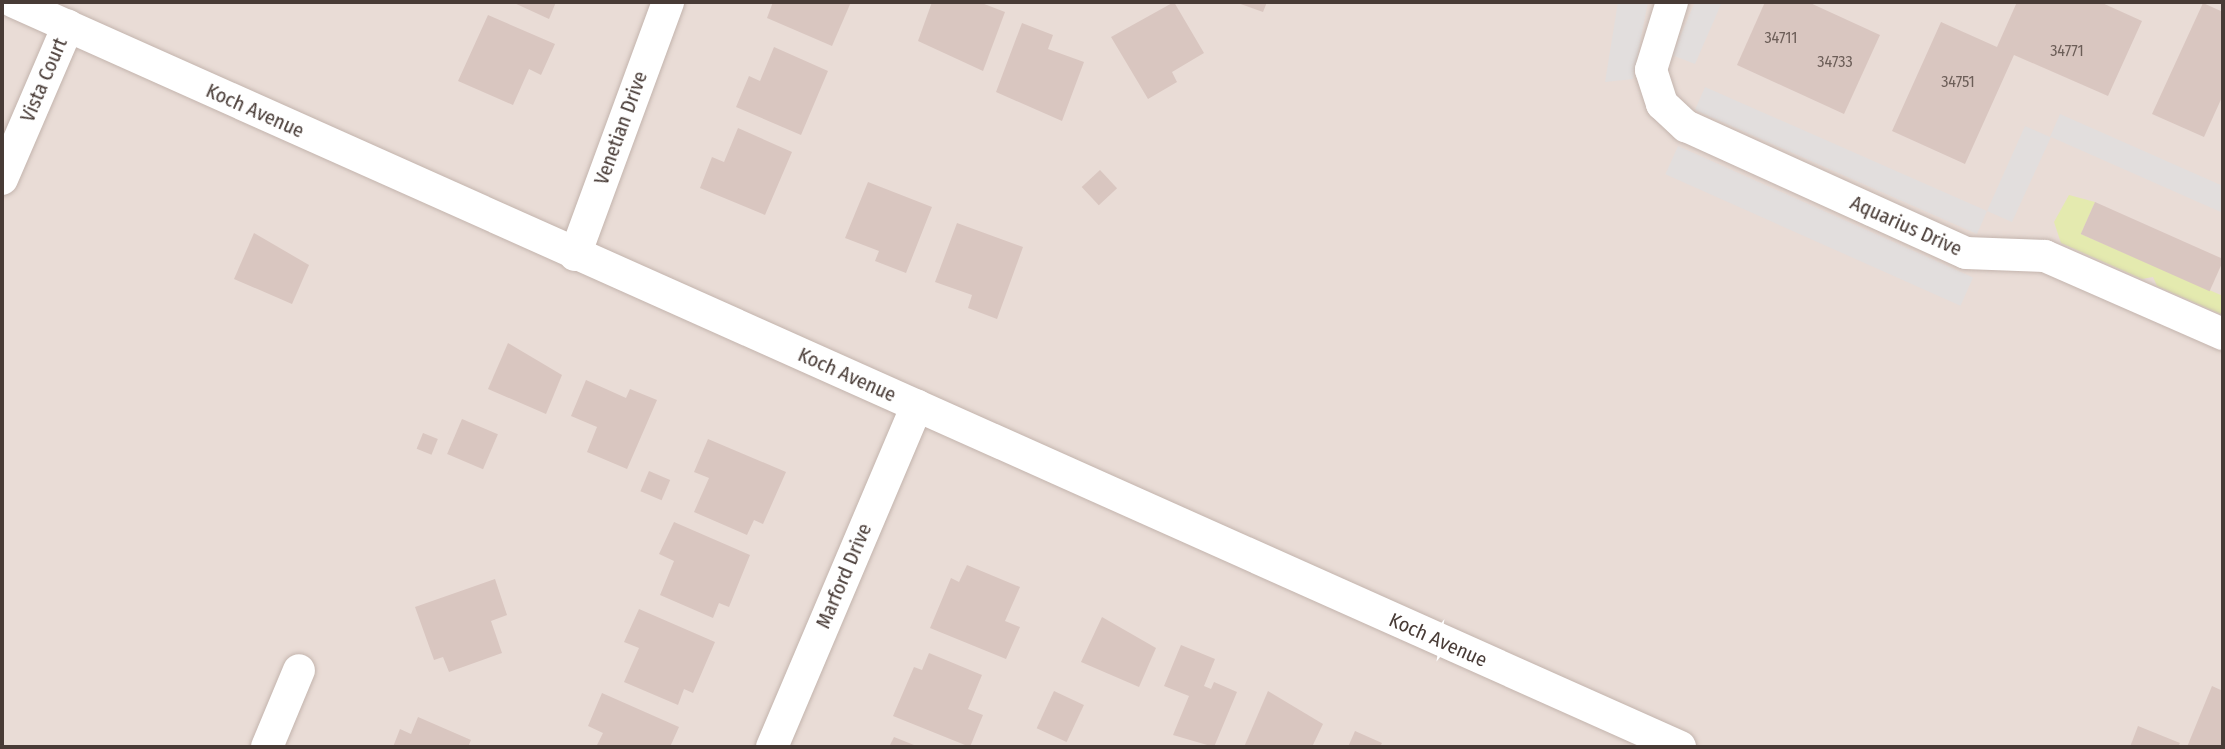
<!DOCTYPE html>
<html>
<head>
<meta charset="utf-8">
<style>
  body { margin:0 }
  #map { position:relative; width:2225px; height:749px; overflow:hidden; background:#f4ece8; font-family:"Fira Sans Condensed",sans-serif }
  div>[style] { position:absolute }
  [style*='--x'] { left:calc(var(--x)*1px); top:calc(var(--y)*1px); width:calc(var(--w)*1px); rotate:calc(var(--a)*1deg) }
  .residential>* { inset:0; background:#e9dcd6; transform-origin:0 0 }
  .green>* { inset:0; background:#e4eaaf }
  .parking>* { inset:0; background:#e2dedd; transform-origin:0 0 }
  .building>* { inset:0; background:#d9c6c0; transform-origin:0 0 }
  .roads { filter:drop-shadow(0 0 2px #c3b4ad) drop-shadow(0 0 2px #c3b4ad) }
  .street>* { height:32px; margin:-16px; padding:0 16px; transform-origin:16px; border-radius:16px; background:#fff }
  span { translate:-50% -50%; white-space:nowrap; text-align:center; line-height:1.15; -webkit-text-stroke:8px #fff; paint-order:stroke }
  .number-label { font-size:16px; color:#6c5e58 }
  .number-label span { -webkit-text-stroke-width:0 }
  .street-label { font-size:20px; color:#483b36 }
  .frame { position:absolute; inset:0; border:4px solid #483b36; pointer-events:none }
</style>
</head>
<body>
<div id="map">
  <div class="residential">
    <div style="left:2px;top:2px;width:2221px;height:745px"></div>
  </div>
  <div class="green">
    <div style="clip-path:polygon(2069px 195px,2095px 202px,2081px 234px,2223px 296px,2223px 315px,2157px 286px,2153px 277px,2142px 279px,2061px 243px,2054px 222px)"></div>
  </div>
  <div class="parking">
    <div style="clip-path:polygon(1618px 2px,1648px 2px,1633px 79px,1605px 82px)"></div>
    <div style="clip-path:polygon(1695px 2px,1722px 2px,1695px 64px,1672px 55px)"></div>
    <div style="clip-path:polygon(1705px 87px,1987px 211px,2025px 126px,2050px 137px,2060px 114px,2223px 186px,2223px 213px,2051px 137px,2012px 222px,1987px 211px,1977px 234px,1695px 110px)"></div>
    <div style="left:1678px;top:146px;width:323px;height:31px;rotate:24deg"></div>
  </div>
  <div class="building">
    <div style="clip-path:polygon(512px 2px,556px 2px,549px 19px)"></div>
    <div style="clip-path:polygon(773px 2px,851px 2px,832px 46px,767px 18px)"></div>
    <div style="clip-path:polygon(932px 2px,979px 2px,1005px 12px,983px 71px,918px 41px)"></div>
    <div style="clip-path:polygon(1174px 2px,1204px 53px,1172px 72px,1177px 82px,1148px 99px,1111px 37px)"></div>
    <div style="clip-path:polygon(1235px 2px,1267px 2px,1263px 12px)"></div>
    <div style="clip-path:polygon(1765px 2px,1808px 2px,1880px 35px,1844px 114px,1737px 65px)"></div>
    <div style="clip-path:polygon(2017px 2px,2100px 2px,2142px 21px,2108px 96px,2014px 55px,1965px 164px,1892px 131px,1941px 22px,1997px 47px)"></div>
    <div style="clip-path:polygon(2203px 3px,2223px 12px,2223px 95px,2204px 137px,2152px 114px)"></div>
    <div style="clip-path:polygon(488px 15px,555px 44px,541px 75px,529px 69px,513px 105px,458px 81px)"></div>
    <div style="clip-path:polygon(1022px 23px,1053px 35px,1048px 49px,1084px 62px,1062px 121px,996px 92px)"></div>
    <div style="clip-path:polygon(774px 47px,828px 71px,801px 135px,736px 107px,749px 76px,760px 81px)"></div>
    <div style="clip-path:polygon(738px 128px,792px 152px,765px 215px,700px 188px,712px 157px,724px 162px)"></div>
    <div style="left:1100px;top:170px;width:25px;height:25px;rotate:47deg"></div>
    <div style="clip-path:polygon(868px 182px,932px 207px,906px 273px,875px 261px,879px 251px,845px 238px)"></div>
    <div style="left:2095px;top:202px;width:141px;height:35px;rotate:24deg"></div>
    <div style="clip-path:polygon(957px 223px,1023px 247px,997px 319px,968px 308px,972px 295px,935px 282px)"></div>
    <div style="clip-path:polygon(254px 233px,309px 265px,292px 304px,234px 279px)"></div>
    <div style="clip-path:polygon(508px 343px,562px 375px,546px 414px,488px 389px)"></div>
    <div style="clip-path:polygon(586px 380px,626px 398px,630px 389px,657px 400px,627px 469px,587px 452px,597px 427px,571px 416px)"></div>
    <div style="left:462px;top:419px;width:39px;height:38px;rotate:23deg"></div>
    <div style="left:423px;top:433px;width:16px;height:17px;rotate:22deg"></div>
    <div style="clip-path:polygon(708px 439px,786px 472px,763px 524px,754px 520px,747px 535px,694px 512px,709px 478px,694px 472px)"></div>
    <div style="left:649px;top:471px;width:23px;height:22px;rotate:23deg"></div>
    <div style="clip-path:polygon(674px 522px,750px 555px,729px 607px,719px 603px,713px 618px,660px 595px,674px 561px,659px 554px)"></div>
    <div style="clip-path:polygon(967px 565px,1020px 587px,1005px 621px,1020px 627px,1006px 659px,930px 628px,951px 578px,959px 582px)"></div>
    <div style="clip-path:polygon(495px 579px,507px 615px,491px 621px,502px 653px,449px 672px,443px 657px,434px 660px,415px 607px)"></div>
    <div style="clip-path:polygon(639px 609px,715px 642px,693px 693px,684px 689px,678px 705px,624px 682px,639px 648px,624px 642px)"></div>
    <div style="clip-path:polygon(1102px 617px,1156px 648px,1139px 687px,1081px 662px)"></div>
    <div style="clip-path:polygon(1181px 645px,1215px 659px,1204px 686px,1211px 689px,1214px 682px,1237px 692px,1214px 747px,1173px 735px,1189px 696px,1164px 686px)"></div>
    <div style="clip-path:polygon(929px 653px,982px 675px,968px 709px,983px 715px,970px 747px,893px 716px,914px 667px,922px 670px)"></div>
    <div style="clip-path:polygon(2212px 686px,2223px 691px,2223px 747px,2187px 747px)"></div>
    <div style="left:1054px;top:691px;width:33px;height:41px;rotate:25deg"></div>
    <div style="clip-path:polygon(1268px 691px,1323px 724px,1312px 747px,1244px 747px)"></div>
    <div style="clip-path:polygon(602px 693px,679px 727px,670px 747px,596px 747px,603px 733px,588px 726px)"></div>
    <div style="clip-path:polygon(418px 717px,471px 740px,468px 747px,393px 747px,400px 729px,411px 734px)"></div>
    <div style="clip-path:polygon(2138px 726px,2180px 743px,2178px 747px,2130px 747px)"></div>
    <div style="clip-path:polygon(1355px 731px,1382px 743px,1380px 747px,1348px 747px)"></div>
    <div style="clip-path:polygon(894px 737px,919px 747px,889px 747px)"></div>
  </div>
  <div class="roads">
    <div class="street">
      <div style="--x:14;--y:2;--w:1825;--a:24.09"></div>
      <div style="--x:1672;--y:2;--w:71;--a:107.2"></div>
      <div style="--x:1651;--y:70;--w:36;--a:72"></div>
      <div style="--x:1662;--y:104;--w:33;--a:43"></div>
      <div style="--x:1686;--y:126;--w:307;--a:24.4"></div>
      <div style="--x:1966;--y:253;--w:79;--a:2.2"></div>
      <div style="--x:2045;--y:256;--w:194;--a:23.7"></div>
      <div style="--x:2;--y:179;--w:167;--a:-66.7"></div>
      <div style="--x:575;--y:255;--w:270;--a:-69.8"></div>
      <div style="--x:267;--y:747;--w:83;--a:-67.4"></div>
      <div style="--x:772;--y:747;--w:371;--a:-67"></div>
    </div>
  </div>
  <div class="number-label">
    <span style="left:1781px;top:38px">34711</span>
    <span style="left:2067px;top:51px">34771</span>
    <span style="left:1835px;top:62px">34733</span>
    <span style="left:1958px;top:82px">34751</span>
  </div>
  <div class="street-label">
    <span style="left:44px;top:80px;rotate:-67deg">Vista Court</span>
    <span style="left:255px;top:111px;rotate:24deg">Koch Avenue</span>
    <span style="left:621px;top:128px;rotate:-70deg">Venetian Drive</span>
    <span style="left:1906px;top:226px;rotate:24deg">Aquarius Drive</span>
    <span style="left:847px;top:375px;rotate:24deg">Koch Avenue</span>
    <span style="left:844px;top:576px;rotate:-67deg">Marford Drive</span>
    <span style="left:1438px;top:640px;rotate:24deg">Koch Avenue</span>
  </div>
  <div class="frame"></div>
</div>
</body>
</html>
